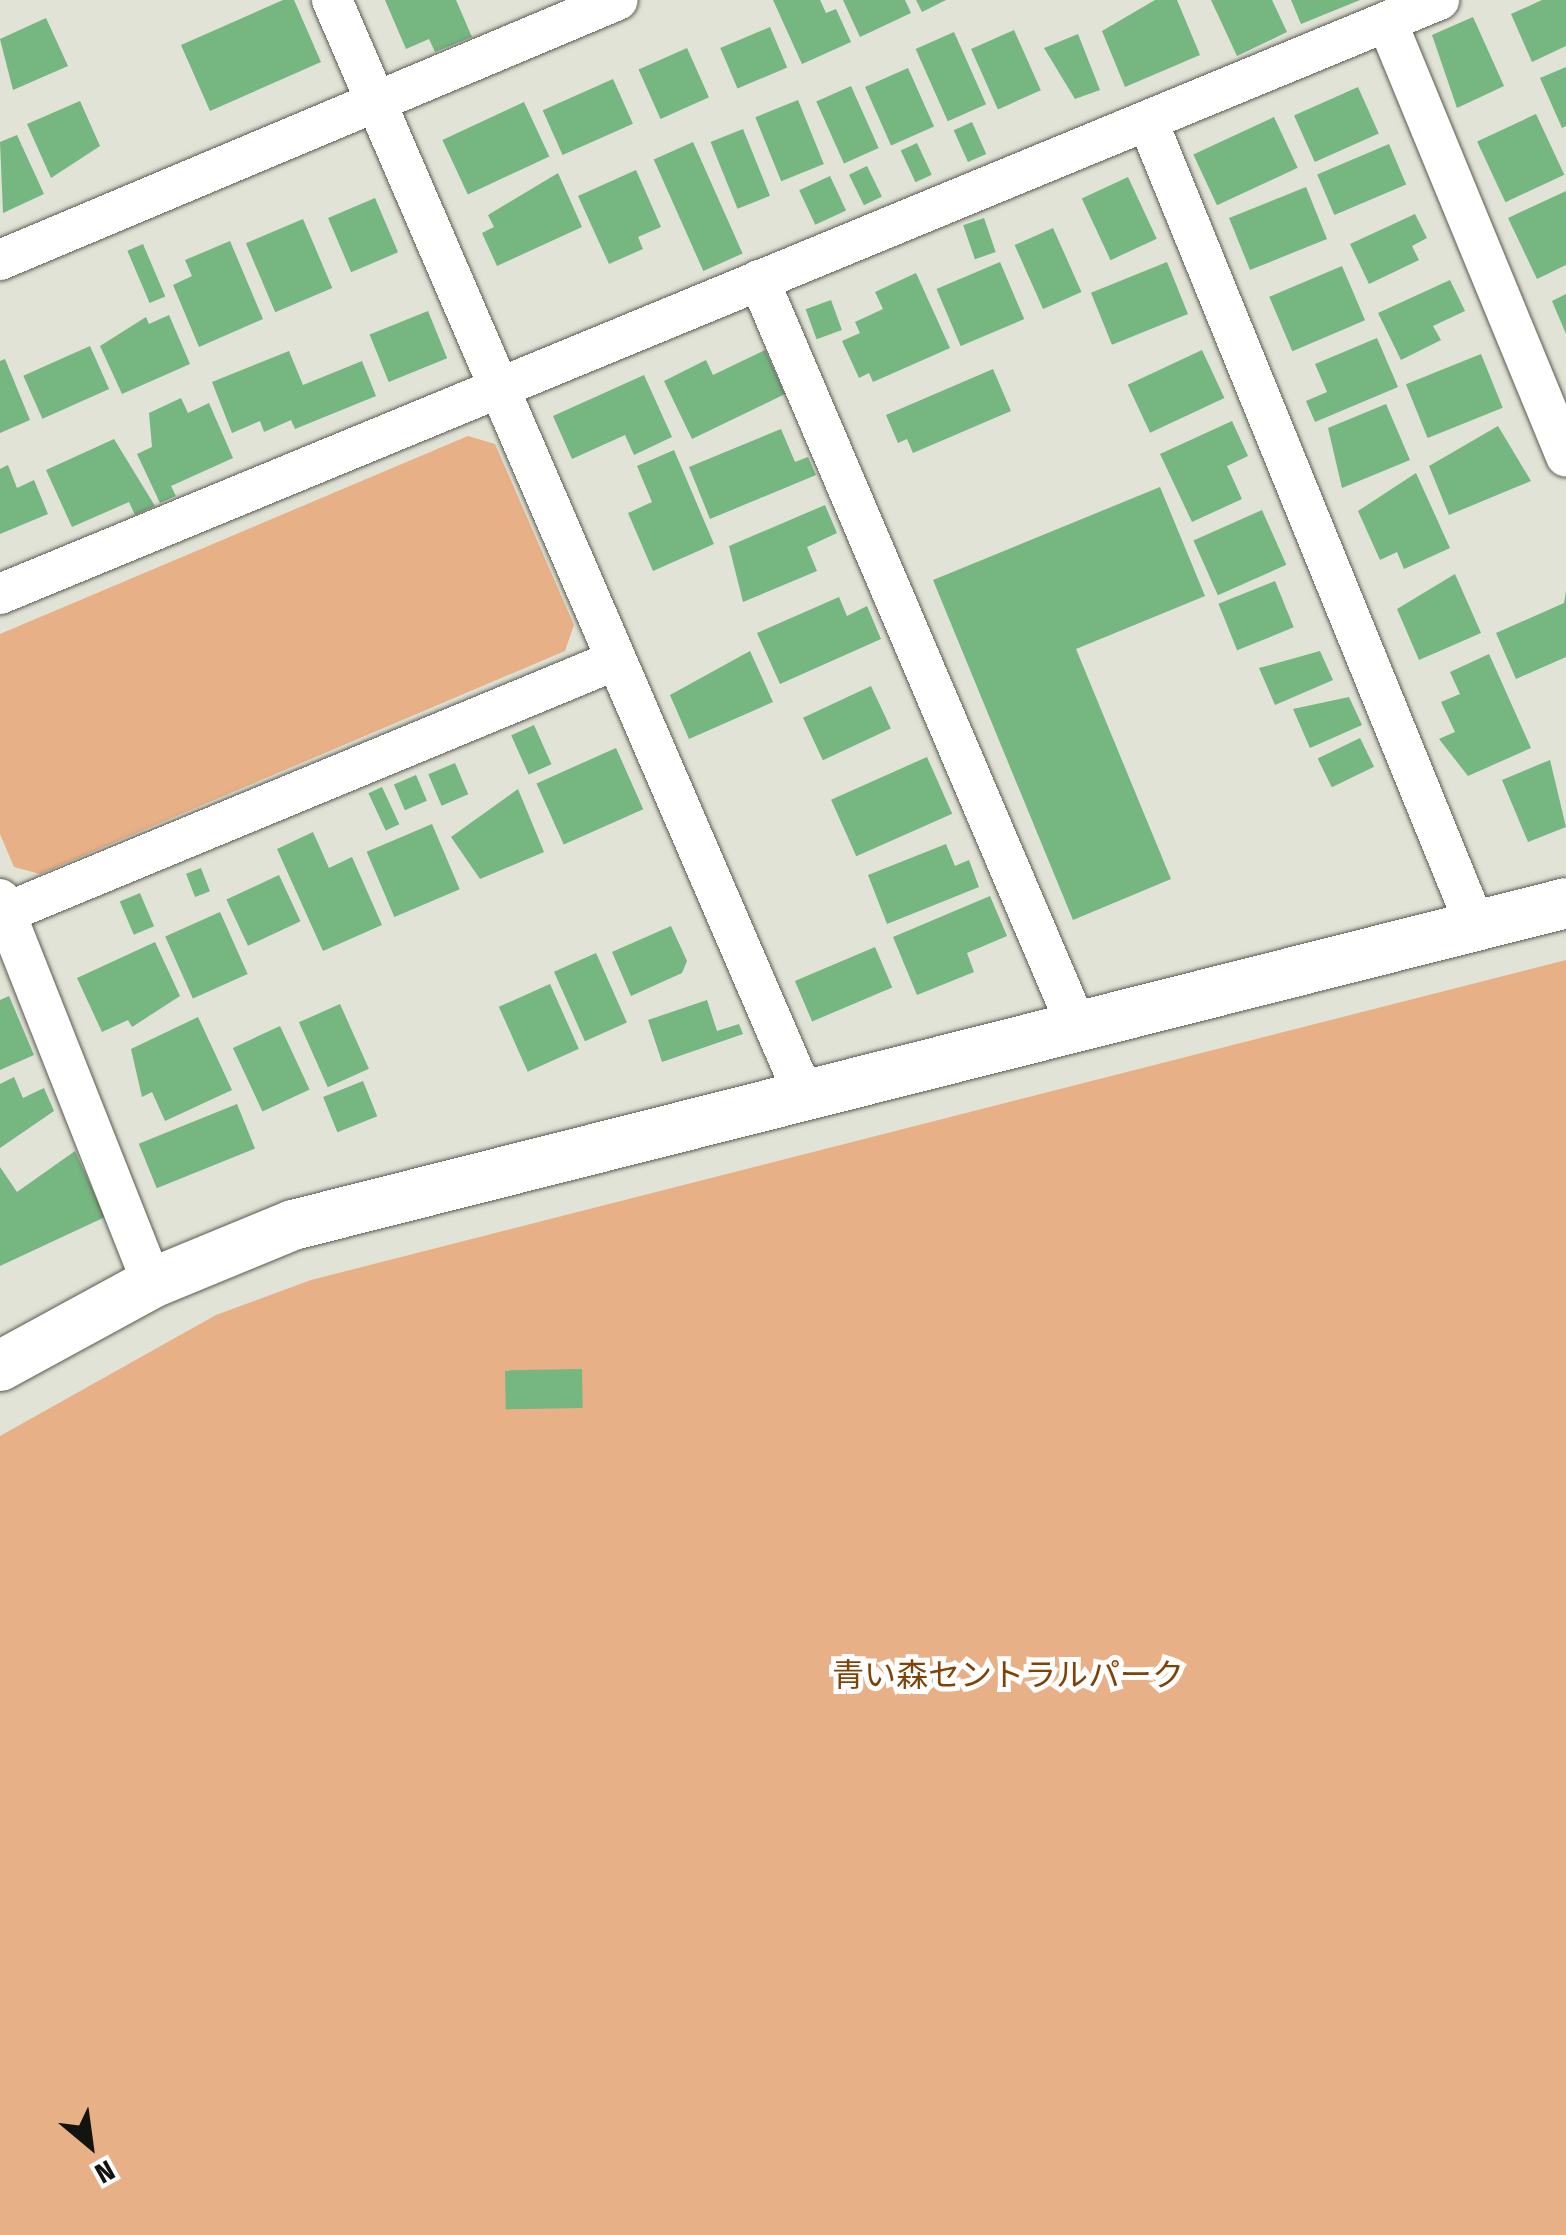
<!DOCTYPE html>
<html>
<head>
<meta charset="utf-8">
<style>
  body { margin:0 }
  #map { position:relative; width:1566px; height:2235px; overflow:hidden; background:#e0e3d6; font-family:"Fira Sans Condensed","Noto Sans JP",sans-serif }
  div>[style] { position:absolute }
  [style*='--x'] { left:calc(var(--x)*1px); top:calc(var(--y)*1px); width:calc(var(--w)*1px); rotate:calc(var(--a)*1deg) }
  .green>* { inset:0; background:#e8b086 }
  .building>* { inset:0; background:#76b681; transform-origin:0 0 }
  .roads { filter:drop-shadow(0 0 2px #595b50) drop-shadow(0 0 2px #595b50) }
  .minor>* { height:40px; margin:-20px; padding:0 20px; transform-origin:20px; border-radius:20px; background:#fff }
  .tertiary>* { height:50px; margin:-25px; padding:0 25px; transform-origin:25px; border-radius:25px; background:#fff }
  span { translate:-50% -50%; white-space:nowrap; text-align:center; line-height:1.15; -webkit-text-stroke:10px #fff; paint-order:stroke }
  .park-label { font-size:32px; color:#7f4305 }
  .north { position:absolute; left:40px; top:2095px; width:100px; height:100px; -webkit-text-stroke:8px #fff; paint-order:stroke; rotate:151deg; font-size:28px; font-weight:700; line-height:40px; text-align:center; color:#12140f }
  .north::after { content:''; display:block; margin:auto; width:35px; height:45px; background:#12140f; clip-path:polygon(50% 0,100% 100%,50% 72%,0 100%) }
</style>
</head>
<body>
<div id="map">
  <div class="green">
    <div style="clip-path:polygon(468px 436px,495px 444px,574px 625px,565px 651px,40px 874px,14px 867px,0 834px,0 634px)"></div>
    <div style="clip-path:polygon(1566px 960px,1566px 2235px,0 2235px,0 1436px,216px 1315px,311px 1280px)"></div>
  </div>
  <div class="building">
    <div style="clip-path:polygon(283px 0,294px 0,321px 62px,210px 111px,181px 45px)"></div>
    <div style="clip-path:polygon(385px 0,456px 0,472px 37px,435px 52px,429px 39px,406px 49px)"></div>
    <div style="clip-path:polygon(773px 0,820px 0,826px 13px,836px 9px,851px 42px,802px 64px)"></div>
    <div style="clip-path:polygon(843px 0,905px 0,911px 13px,860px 37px)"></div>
    <div style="clip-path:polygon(916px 0,946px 0,922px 12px)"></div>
    <div style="clip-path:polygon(1155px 0,1177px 0,1200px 55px,1125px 87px,1102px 31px)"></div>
    <div style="clip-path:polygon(1211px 0,1272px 0,1287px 32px,1237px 56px)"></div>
    <div style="clip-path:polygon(1291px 0,1360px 0,1301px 24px)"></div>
    <div style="clip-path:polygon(1542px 0,1566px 0,1566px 46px,1532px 62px,1511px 14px)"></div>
    <div style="clip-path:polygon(1473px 17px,1504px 86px,1457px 108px,1432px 35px)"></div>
    <div style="clip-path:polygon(46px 18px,68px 66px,13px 90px,0 39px)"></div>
    <div style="left:770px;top:27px;width:44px;height:54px;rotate:67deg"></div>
    <div style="left:1014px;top:30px;width:66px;height:47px;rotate:66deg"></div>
    <div style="left:954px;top:32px;width:79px;height:42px;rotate:66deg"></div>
    <div style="clip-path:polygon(1078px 34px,1100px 90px,1075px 99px,1044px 48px)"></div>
    <div style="left:687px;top:48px;width:54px;height:53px;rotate:66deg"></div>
    <div style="clip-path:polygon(1566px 67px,1566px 126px,1562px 128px,1540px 78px)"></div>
    <div style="left:908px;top:68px;width:64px;height:47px;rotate:66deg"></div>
    <div style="left:613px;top:79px;width:49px;height:77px;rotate:66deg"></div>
    <div style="left:851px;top:86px;width:68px;height:38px;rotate:66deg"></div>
    <div style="left:1358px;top:87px;width:51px;height:70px;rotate:66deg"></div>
    <div style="left:798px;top:100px;width:69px;height:46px;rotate:68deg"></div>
    <div style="clip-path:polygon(80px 101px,100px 146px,51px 178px,27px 124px)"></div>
    <div style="left:524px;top:102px;width:60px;height:90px;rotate:65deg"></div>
    <div style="left:1536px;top:114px;width:67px;height:65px;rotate:65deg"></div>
    <div style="left:1274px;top:117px;width:56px;height:89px;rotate:65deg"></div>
    <div style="left:972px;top:122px;width:35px;height:20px;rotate:66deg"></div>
    <div style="left:743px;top:129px;width:72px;height:35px;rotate:68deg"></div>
    <div style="clip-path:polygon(17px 135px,44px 194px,3px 213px,0 142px)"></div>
    <div style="left:693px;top:142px;width:122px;height:43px;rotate:66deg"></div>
    <div style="left:917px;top:143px;width:35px;height:18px;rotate:65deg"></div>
    <div style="left:1389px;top:144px;width:44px;height:78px;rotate:67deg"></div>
    <div style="left:867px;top:166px;width:34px;height:20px;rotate:64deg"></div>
    <div style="clip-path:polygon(636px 170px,661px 227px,638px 237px,643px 249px,609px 264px,578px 196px)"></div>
    <div style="clip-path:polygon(558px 173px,582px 227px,497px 266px,482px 233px,494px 227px,488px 215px)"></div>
    <div style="left:830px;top:176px;width:38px;height:34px;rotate:65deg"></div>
    <div style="left:1128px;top:177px;width:68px;height:51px;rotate:65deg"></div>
    <div style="left:1306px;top:187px;width:56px;height:83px;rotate:68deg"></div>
    <div style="clip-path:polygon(1566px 191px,1566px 265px,1537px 279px,1508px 218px)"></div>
    <div style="left:375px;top:198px;width:59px;height:51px;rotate:67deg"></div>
    <div style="clip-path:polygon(1415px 214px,1427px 238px,1412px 246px,1419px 260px,1369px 284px,1350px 244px)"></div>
    <div style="left:984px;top:218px;width:36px;height:22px;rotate:71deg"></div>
    <div style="left:303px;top:219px;width:75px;height:62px;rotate:67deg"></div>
    <div style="left:1053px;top:228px;width:70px;height:42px;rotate:66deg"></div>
    <div style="clip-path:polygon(230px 241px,263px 319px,199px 347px,173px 285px,192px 276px,185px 260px)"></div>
    <div style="left:143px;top:244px;width:57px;height:17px;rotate:67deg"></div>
    <div style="left:1000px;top:262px;width:62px;height:69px;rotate:67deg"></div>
    <div style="left:1167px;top:262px;width:56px;height:82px;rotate:68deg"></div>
    <div style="left:1342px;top:266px;width:59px;height:79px;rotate:67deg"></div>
    <div style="clip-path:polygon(916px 273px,950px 348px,873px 382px,869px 373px,859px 378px,842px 341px,860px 333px,855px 322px,883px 309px,875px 292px)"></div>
    <div style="clip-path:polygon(1450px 280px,1465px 311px,1433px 326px,1441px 340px,1401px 360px,1378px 313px)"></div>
    <div style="clip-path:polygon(1566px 294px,1566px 334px,1552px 301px)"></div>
    <div style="left:831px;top:300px;width:32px;height:27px;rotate:70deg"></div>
    <div style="left:428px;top:311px;width:51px;height:63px;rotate:68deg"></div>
    <div style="clip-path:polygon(169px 315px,190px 364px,122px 394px,100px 346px,146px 317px,149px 324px)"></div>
    <div style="clip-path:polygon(1377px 338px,1398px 387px,1315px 422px,1306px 401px,1327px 392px,1315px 364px)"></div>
    <div style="left:90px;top:346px;width:47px;height:73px;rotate:66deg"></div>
    <div style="clip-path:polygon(765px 350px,785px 394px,692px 439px,664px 381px,706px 360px,713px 375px)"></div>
    <div style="left:1202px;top:350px;width:53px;height:82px;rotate:65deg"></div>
    <div style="clip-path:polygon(289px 351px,303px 385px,362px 361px,376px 396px,295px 429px,291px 420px,264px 432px,260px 421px,232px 433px,212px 382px)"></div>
    <div style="left:1481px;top:354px;width:58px;height:81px;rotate:68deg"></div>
    <div style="clip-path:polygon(5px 359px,30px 420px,0 433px,0 361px)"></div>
    <div style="clip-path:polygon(993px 369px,1011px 411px,913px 453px,907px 439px,898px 443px,886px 415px)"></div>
    <div style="clip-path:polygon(644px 375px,672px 437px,634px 455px,625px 435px,572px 459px,553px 416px)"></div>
    <div style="clip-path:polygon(181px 398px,188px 413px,209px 403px,233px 458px,171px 486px,176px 496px,160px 503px,137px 454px,152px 447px,149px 413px)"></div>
    <div style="clip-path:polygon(1386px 404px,1410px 460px,1342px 488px,1328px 428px)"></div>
    <div style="clip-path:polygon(1232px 421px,1248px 456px,1227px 466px,1242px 499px,1192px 522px,1160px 454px)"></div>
    <div style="clip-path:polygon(1498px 426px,1531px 481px,1449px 515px,1429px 466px)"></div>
    <div style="clip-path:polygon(781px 429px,795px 462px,808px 457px,816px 475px,710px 519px,689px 467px)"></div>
    <div style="clip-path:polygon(114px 439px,155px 506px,135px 515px,129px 502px,72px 527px,46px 470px)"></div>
    <div style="clip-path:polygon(674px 450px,714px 544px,653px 571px,628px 513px,652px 502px,637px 466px)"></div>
    <div style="clip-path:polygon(8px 465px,17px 488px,34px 480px,48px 514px,0 534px,0 469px)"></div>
    <div style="clip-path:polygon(1416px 473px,1450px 548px,1404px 569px,1397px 552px,1380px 560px,1358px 511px)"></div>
    <div style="clip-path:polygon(1160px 487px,1205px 596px,1076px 649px,1171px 879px,1073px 920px,933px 580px)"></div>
    <div style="clip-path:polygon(825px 505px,837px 533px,807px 547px,817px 571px,743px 602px,729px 546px)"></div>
    <div style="left:1262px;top:510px;width:60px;height:75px;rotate:66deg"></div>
    <div style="clip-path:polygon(1455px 574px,1481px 633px,1419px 660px,1397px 609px)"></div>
    <div style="left:1275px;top:581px;width:50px;height:61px;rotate:68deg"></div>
    <div style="clip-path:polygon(1566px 591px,1566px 657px,1516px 679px,1496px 633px,1564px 603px)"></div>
    <div style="clip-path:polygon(839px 597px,847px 616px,867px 606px,881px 639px,780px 684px,757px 633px)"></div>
    <div style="clip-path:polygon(750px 651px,773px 702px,689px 739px,670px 695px)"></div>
    <div style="clip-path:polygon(1320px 651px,1333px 680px,1275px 705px,1259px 668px)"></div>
    <div style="clip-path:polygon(1489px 654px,1531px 748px,1468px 776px,1439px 739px,1455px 732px,1441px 702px,1460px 694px,1450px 672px)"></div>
    <div style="left:871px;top:686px;width:47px;height:75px;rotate:65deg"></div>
    <div style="clip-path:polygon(1349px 697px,1362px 725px,1310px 748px,1293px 709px)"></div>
    <div style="left:534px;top:725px;width:43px;height:25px;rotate:66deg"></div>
    <div style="left:1360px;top:738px;width:32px;height:47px;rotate:64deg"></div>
    <div style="left:616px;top:748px;width:67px;height:87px;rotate:66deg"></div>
    <div style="left:927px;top:757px;width:62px;height:105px;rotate:66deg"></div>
    <div style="clip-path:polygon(1550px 760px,1566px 827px,1528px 842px,1502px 780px)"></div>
    <div style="left:455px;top:763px;width:34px;height:29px;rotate:67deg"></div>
    <div style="left:416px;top:775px;width:28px;height:24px;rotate:67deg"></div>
    <div style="left:382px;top:787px;width:41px;height:15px;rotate:65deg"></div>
    <div style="clip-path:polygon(518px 789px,544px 852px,480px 879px,451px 837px)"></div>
    <div style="left:432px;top:824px;width:71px;height:71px;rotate:67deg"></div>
    <div style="clip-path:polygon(313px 832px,329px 868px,352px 857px,382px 925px,323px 951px,277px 849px)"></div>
    <div style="clip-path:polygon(946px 844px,955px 866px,969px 860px,979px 887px,887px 924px,868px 875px)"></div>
    <div style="left:201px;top:868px;width:25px;height:16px;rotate:69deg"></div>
    <div style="left:279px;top:875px;width:51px;height:58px;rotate:65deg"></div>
    <div style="left:140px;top:893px;width:36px;height:22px;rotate:67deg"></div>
    <div style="clip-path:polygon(990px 896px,1007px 936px,967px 953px,974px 972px,917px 995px,893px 937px)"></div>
    <div style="left:220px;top:912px;width:68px;height:60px;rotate:66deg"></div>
    <div style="clip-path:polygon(671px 926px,687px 961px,682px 973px,631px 996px,612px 952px)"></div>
    <div style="clip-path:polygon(155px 942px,180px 996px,132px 1027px,128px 1020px,102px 1032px,77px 978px)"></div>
    <div style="left:875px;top:947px;width:44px;height:87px;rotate:67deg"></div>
    <div style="left:596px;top:953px;width:76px;height:46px;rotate:66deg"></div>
    <div style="left:550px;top:984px;width:71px;height:56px;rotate:66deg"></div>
    <div style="clip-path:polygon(9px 996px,34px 1055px,0 1070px,0 1000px)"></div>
    <div style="clip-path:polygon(707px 1000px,717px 1031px,739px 1024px,743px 1034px,662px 1062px,648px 1020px)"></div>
    <div style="left:340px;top:1004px;width:71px;height:45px;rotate:66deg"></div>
    <div style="clip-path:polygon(198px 1017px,232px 1090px,165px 1121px,152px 1092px,142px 1097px,131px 1049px)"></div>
    <div style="left:280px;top:1026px;width:70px;height:52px;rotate:65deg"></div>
    <div style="clip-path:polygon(14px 1077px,23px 1098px,44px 1088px,54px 1111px,0 1148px,0 1084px)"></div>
    <div style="left:363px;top:1081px;width:38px;height:43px;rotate:68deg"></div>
    <div style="left:237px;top:1104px;width:48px;height:106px;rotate:68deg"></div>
    <div style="clip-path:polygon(75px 1151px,105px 1217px,0 1266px,0 1167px,17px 1192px)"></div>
    <div style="left:582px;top:1369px;width:39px;height:77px;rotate:89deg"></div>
  </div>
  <div class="roads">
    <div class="minor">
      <div style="--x:332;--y:0;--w:1192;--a:66.68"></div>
      <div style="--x:1387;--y:22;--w:470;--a:67.6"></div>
      <div style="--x:1148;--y:122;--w:869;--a:67.83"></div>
      <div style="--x:0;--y:260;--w:670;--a:-22.82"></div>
      <div style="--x:759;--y:280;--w:814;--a:66.93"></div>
      <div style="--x:0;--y:594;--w:1557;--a:-22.43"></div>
      <div style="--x:0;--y:899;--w:413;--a:68.4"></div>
      <div style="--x:5;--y:913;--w:661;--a:-22.49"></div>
    </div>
    <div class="tertiary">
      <div style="--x:0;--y:1366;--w:173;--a:-28.6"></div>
      <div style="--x:152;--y:1283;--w:152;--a:-22.4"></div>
      <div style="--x:293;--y:1225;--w:1313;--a:-14.19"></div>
    </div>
  </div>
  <div class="park-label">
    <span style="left:1008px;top:1675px">青い森セントラルパーク</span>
  </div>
  <div class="north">N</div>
</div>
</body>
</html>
